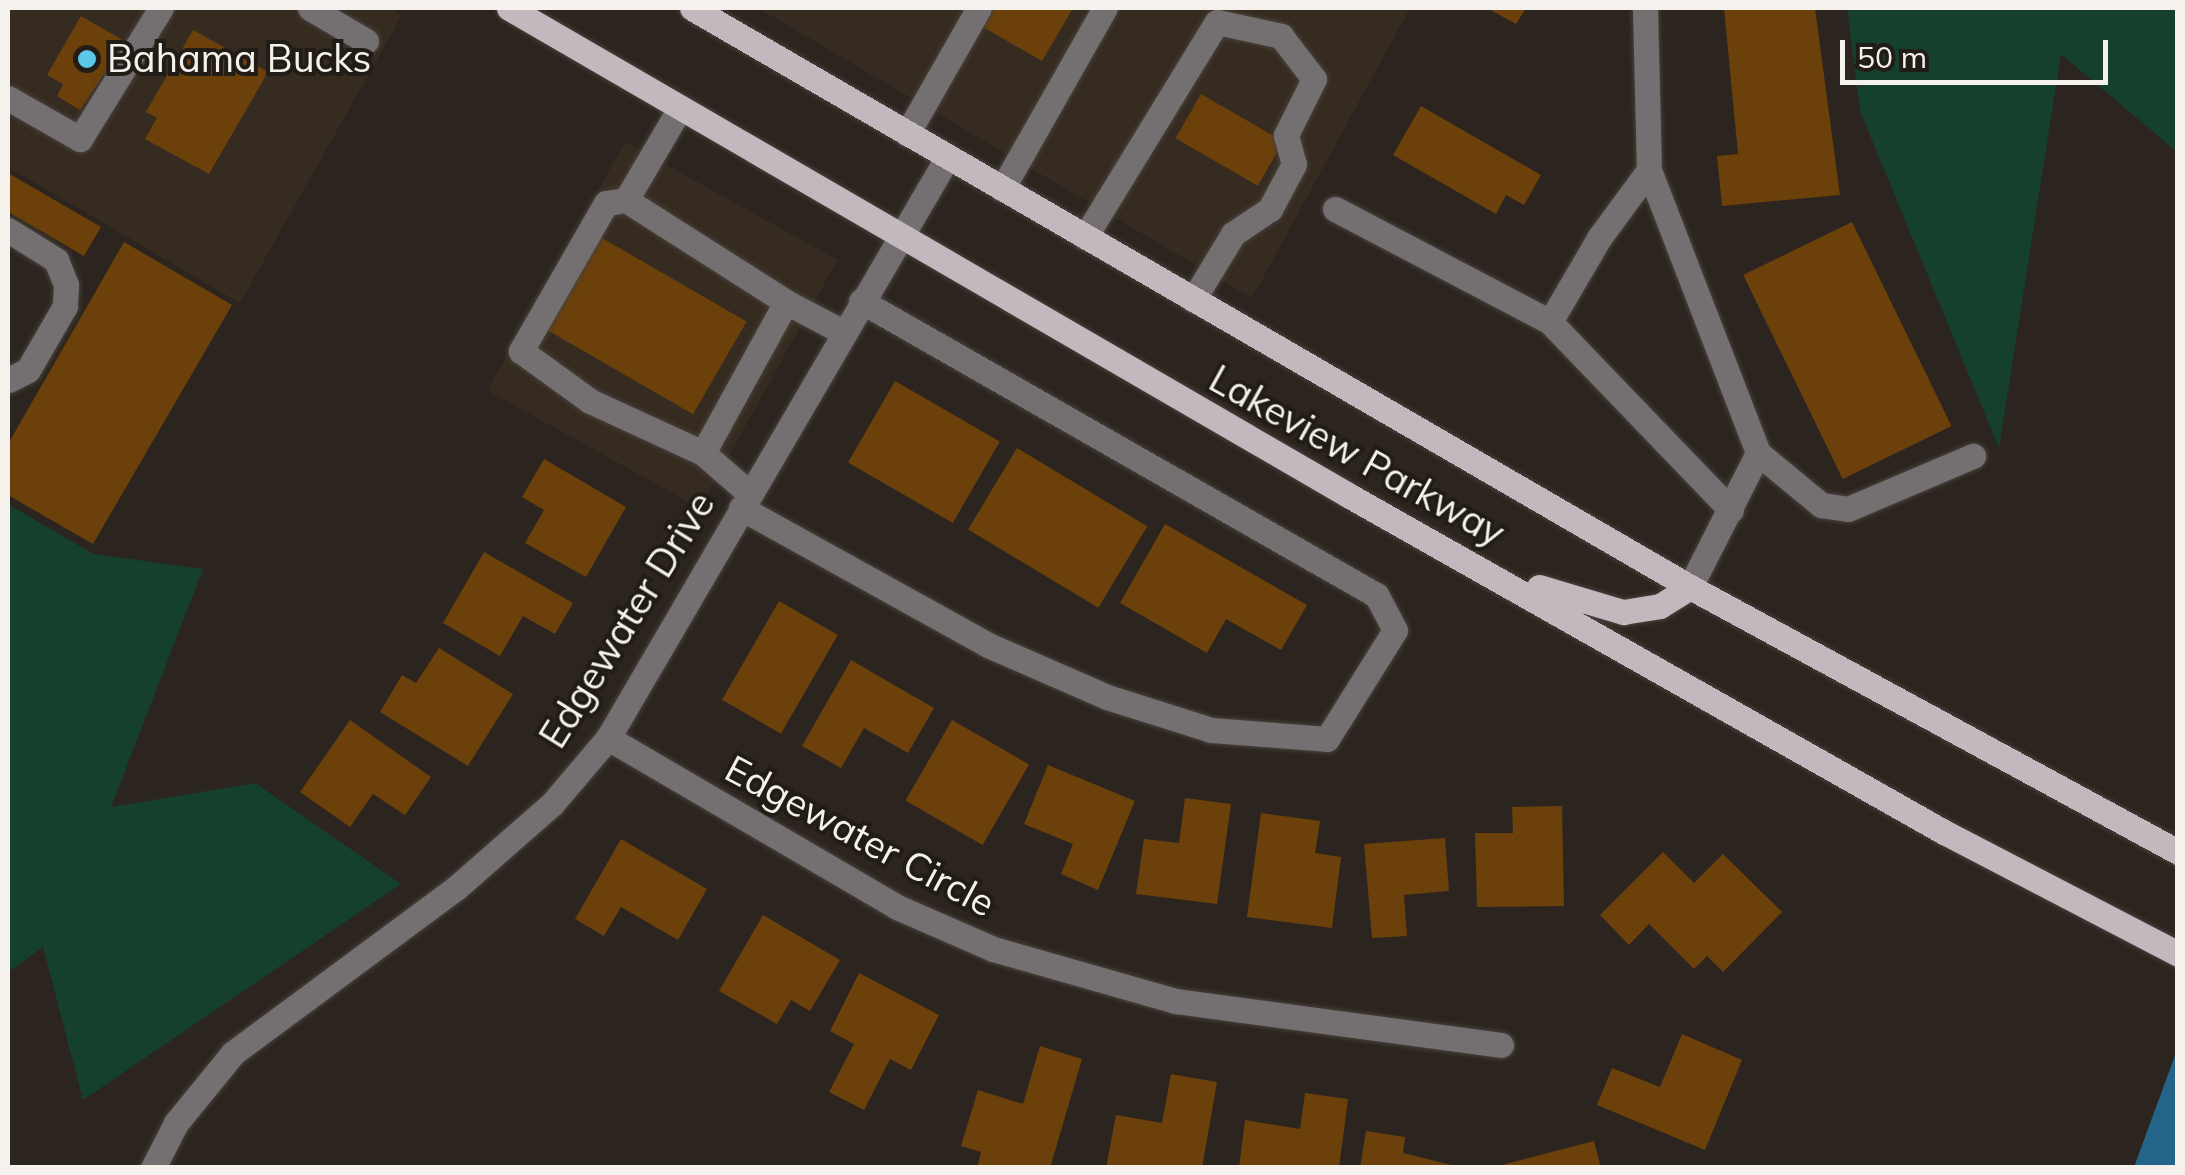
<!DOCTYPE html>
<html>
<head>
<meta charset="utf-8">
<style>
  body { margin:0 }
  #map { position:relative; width:2185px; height:1175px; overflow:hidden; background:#2c251f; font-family:Mulish,sans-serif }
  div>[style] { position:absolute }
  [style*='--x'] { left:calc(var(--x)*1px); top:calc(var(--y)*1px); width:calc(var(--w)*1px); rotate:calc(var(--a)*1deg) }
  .built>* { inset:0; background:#362b20; transform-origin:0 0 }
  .green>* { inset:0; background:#15402d }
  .water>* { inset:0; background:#236488 }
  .building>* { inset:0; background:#6b400a; transform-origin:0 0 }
  .roads { filter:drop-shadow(0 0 2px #48423c) drop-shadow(0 0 2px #48423c) }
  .minor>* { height:25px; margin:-12.5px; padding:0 12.5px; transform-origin:12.5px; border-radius:12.5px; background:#746f71 }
  .major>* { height:25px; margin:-12.5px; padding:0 12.5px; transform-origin:12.5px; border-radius:12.5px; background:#c2b8bd }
  .dots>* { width:28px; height:28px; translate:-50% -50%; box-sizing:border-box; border:5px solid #221c16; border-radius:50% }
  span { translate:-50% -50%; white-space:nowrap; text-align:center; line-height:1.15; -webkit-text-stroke:8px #221c16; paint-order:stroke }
  .poi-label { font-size:38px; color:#f5f1ec }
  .left { translate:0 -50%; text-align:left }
  .street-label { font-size:38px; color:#f5f1ec }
  .frame { position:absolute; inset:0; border:10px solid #f5f1ec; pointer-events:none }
  .scale { position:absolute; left:1840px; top:40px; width:268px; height:45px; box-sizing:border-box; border:5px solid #f5f1ec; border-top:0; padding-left:12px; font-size:30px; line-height:35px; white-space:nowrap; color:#f5f1ec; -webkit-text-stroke:8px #221c16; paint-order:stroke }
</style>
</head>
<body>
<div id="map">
  <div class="built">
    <div style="clip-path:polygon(8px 8px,390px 8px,402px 15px,240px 303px,8px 167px)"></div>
    <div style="clip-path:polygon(758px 8px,1410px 8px,1252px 298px)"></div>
    <div style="left:625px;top:142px;width:243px;height:284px;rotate:29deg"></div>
  </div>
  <div class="green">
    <div style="clip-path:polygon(1847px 8px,2177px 8px,2177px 152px,2061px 54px,1999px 448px,1860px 111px)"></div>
    <div style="clip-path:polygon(8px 504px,93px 554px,203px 569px,111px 807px,255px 783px,401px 884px,83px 1100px,43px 947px,8px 972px)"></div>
  </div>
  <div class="water">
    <div style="clip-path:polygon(2177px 1050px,2177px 1167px,2134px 1167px)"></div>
  </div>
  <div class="building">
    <div style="clip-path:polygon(994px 8px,1073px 8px,1042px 61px,983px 27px)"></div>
    <div style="clip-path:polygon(1487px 8px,1526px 8px,1516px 24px)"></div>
    <div style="clip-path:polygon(1724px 8px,1815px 8px,1840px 195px,1722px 206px,1717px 156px,1738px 154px)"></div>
    <div style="clip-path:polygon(81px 16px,126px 42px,80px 110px,57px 96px,63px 84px,47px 75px)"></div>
    <div style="clip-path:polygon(193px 30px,268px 72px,209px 174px,145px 139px,157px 118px,146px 112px)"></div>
    <div style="left:1201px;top:94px;width:95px;height:51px;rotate:30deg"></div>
    <div style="clip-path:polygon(1421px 106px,1541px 175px,1524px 205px,1506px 195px,1496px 214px,1393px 155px)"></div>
    <div style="clip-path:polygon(8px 173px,101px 227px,84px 256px,8px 212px)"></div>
    <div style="left:1852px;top:222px;width:227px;height:121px;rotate:64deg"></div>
    <div style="left:595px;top:234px;width:175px;height:107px;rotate:30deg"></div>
    <div style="clip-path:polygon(124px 242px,232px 305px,93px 544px,8px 495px,8px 444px)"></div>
    <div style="left:895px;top:381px;width:121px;height:94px;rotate:30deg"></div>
    <div style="left:1017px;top:448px;width:152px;height:95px;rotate:31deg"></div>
    <div style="clip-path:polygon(544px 459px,626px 507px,586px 577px,525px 543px,544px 510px,522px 497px)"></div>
    <div style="clip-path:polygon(1165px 524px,1307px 605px,1281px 650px,1226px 619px,1207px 653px,1120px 603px)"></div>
    <div style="clip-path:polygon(484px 552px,573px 603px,555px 634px,523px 616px,500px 656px,443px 623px)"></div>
    <div style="left:779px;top:601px;width:68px;height:114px;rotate:30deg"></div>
    <div style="clip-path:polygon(439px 648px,513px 694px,468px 766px,380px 712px,402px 675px,416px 683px)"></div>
    <div style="clip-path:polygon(851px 660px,934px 708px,908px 753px,864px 728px,841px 768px,802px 746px)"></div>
    <div style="clip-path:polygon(350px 720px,431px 777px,405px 815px,373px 794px,350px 827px,300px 792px)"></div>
    <div style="left:952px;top:720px;width:89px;height:93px;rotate:30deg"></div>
    <div style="clip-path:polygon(1048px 765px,1135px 801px,1098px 890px,1061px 874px,1073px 844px,1024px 824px)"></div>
    <div style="clip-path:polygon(1185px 798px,1231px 804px,1217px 904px,1136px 894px,1144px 839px,1179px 843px)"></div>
    <div style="clip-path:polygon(1562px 806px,1564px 906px,1477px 907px,1475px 833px,1513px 833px,1512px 807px)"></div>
    <div style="clip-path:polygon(1261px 813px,1320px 821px,1315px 853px,1341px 857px,1332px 928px,1247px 917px)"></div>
    <div style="clip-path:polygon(1445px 838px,1449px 891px,1404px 895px,1407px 936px,1372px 938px,1364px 844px)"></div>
    <div style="clip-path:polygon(621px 839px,707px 889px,678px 940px,621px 907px,604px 936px,575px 919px)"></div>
    <div style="clip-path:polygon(1663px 852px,1694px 883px,1723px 854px,1782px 912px,1723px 972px,1707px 956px,1694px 969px,1649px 924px,1629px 945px,1600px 915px)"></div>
    <div style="clip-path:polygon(763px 915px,840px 960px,810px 1011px,791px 1000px,777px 1024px,719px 991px)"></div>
    <div style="clip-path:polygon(859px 973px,939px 1015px,911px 1070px,890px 1059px,864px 1110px,829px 1092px,854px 1044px,830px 1031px)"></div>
    <div style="clip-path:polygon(1682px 1034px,1742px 1060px,1705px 1150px,1597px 1105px,1612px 1068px,1660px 1087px)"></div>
    <div style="clip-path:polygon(1040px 1046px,1082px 1059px,1050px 1168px,977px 1168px,981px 1152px,961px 1146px,978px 1090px,1023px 1104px)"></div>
    <div style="clip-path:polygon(1171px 1074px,1217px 1082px,1202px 1168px,1106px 1168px,1116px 1115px,1162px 1123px)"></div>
    <div style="clip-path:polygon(1305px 1093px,1348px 1099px,1339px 1168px,1239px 1168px,1245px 1120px,1300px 1129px)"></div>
    <div style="clip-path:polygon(1366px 1131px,1405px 1137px,1403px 1153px,1463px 1168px,1360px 1168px)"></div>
    <div style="clip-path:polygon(1594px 1141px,1601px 1168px,1498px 1168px,1498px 1166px)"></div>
  </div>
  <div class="roads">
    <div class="minor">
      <div style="--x:310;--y:8;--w:65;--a:30.5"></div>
      <div style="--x:1645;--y:8;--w:162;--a:88.6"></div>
      <div style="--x:1649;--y:170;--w:303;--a:68.9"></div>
      <div style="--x:1758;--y:453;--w:150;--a:116.9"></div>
      <div style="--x:8;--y:98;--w:83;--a:29.7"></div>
      <div style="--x:80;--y:139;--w:154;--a:-58.3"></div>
      <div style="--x:680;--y:108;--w:107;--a:120.4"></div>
      <div style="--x:626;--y:200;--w:190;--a:32.5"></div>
      <div style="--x:907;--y:134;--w:145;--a:-60.3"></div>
      <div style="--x:1002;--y:189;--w:208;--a:-60.4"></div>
      <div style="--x:626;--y:200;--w:20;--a:171"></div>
      <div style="--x:606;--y:203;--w:171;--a:119.9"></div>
      <div style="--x:521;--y:351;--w:85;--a:35.9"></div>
      <div style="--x:590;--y:401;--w:124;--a:24.7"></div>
      <div style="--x:1335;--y:209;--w:243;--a:27.7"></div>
      <div style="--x:1550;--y:322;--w:261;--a:46.1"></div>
      <div style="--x:8;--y:230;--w:57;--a:32"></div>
      <div style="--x:56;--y:260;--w:27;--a:68"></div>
      <div style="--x:66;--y:285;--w:21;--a:93"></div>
      <div style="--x:65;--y:306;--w:74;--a:120"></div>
      <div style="--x:28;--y:370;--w:22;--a:153"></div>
      <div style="--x:1085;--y:237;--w:252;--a:-58.5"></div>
      <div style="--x:1217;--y:22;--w:66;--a:12.3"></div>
      <div style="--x:1281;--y:36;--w:54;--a:52.5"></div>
      <div style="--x:1314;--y:79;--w:63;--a:116.6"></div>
      <div style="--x:1286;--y:135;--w:30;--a:75"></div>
      <div style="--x:1294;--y:164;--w:51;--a:118.1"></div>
      <div style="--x:1270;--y:209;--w:45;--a:146"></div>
      <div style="--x:1233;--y:234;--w:77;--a:121.2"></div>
      <div style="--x:1550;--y:322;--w:97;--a:-59.7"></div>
      <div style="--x:1599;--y:238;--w:84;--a:-53.7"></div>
      <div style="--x:1758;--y:453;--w:82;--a:39.5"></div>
      <div style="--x:1821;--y:505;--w:27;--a:8"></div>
      <div style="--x:1848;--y:509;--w:136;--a:-23"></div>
      <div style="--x:749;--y:493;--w:61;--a:-139"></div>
      <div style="--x:703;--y:453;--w:172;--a:-61.2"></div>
      <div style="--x:786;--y:302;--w:64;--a:27.8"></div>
      <div style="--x:741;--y:508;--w:282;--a:29"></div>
      <div style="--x:988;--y:645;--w:130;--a:23.6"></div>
      <div style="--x:1107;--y:697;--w:109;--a:17.6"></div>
      <div style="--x:1211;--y:730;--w:116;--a:4.4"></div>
      <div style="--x:1327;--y:739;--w:128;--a:-58"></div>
      <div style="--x:1395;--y:630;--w:40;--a:-118"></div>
      <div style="--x:1376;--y:595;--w:593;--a:-150.28"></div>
      <div style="--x:608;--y:738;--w:335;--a:30.3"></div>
      <div style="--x:897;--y:907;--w:105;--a:23.6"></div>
      <div style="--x:993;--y:949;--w:190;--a:15.9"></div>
      <div style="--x:1176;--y:1001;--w:328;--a:7.7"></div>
      <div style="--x:153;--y:1168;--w:51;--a:-62.9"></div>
      <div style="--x:176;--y:1123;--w:90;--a:-50.8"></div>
      <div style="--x:233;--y:1053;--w:277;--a:-36.5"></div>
      <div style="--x:456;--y:888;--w:128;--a:-41.2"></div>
      <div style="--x:552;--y:804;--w:87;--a:-49.7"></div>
      <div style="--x:608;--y:738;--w:672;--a:-59.69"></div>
    </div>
    <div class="major">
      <div style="--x:509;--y:8;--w:970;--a:30.13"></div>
      <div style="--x:1348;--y:495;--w:685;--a:29.49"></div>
      <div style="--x:1944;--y:832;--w:264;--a:27.5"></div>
      <div style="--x:692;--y:8;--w:1154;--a:30.12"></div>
      <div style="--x:1690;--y:587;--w:555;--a:28.5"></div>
      <div style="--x:1539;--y:587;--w:88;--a:16.6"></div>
      <div style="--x:1623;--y:612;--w:37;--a:-9"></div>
      <div style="--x:1660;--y:606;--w:36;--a:-32"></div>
    </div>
  </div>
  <div class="dots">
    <div style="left:87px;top:59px;background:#5bc8e7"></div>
  </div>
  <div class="poi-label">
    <span class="left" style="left:107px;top:59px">Bahama Bucks</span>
  </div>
  <div class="street-label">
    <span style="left:1357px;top:456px;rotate:29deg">Lakeview Parkway</span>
    <span style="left:627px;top:620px;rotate:-58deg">Edgewater Drive</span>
    <span style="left:860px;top:836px;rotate:28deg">Edgewater Circle</span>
  </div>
  <div class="frame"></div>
  <div class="scale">50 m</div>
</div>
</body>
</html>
